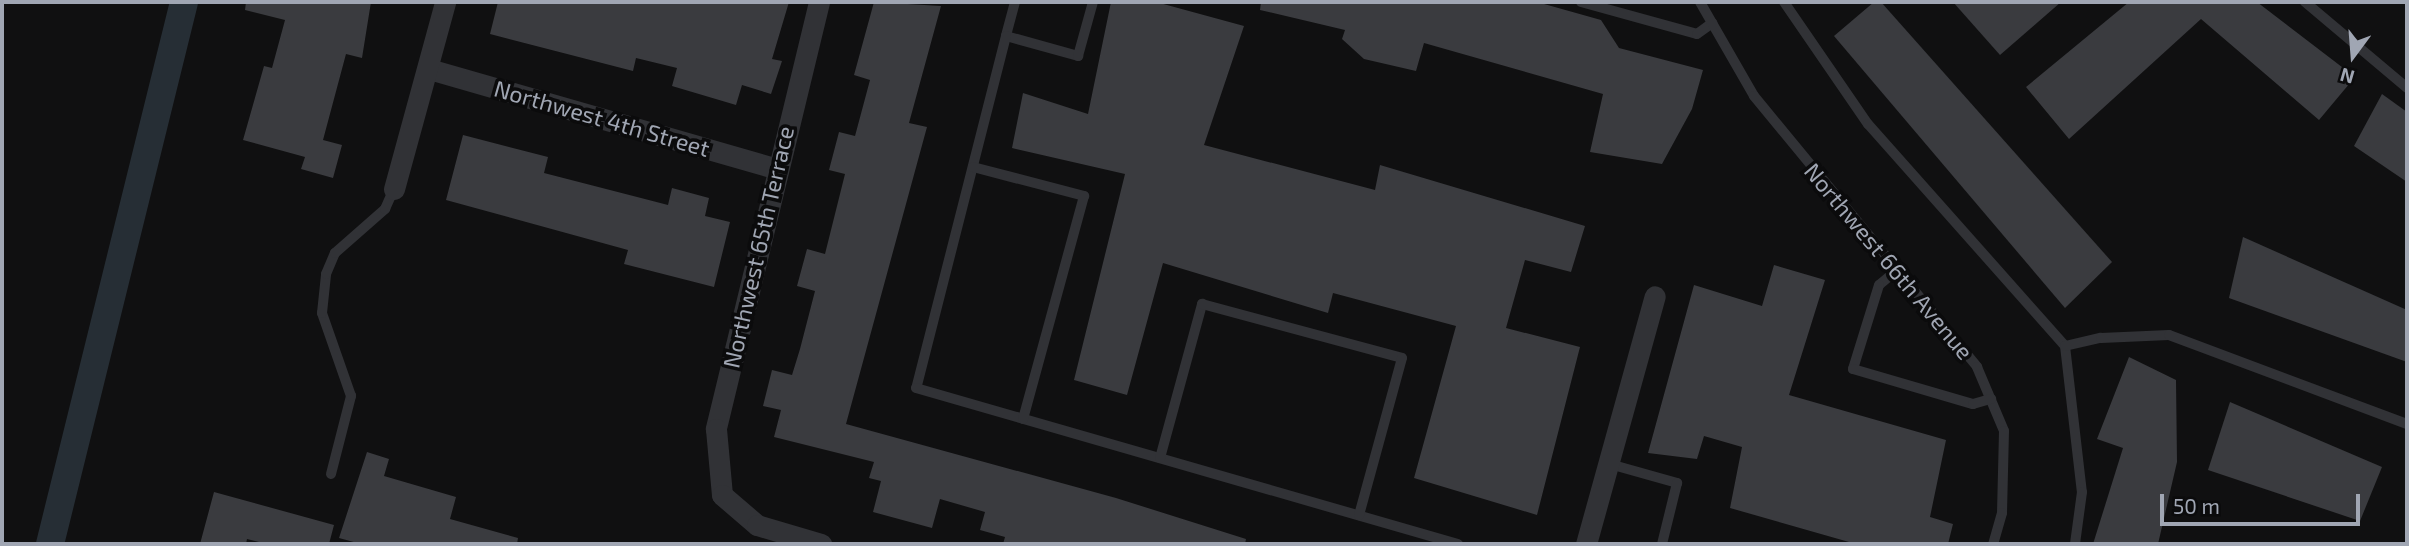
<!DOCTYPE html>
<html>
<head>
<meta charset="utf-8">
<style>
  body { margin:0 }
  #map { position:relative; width:2409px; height:546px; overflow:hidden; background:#101011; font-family:"Exo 2",sans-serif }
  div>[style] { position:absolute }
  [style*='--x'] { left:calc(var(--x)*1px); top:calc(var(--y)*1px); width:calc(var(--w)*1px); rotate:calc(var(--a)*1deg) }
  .canal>* { height:28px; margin:-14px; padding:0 14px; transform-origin:14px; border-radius:14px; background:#262e35 }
  .building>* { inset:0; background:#3a3b3f }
  .lane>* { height:10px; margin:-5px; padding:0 5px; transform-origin:5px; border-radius:5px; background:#313236 }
  .street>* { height:21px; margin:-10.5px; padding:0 10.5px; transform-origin:10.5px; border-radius:10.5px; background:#313236 }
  span { translate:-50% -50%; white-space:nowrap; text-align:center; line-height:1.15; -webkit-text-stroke:7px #0b0b0c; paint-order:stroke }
  .street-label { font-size:23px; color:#a0a6b3 }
  .frame { position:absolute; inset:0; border:4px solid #a0a6b3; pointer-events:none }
  .north { position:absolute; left:2318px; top:21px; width:70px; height:70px; -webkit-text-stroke:5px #0b0b0c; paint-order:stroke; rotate:196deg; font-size:19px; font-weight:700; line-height:28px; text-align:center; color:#a0a6b3 }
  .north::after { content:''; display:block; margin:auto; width:24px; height:32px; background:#a0a6b3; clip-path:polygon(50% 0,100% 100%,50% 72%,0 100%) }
  .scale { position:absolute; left:2160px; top:494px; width:200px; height:32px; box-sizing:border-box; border:4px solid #a0a6b3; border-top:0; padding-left:9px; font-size:21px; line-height:24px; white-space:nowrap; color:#a0a6b3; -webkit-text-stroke:5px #0b0b0c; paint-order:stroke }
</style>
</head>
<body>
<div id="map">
  <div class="canal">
    <div style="--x:50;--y:544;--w:558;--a:-76.11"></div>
  </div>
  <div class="building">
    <div style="clip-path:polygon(246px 2px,371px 2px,362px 58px,346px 54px,323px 140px,342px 145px,333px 178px,301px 169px,305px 157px,243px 140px,264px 66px,272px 68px,285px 20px,245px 10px)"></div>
    <div style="clip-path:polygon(498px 2px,789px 2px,772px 59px,782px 61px,771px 94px,742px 85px,736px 105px,672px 86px,677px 68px,636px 58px,633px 71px,490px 34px)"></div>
    <div style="clip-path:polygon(874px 2px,941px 6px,909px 123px,927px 127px,846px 424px,1116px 498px,1246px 539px,1245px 544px,1003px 544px,1005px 537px,980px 530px,985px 512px,940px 499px,932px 528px,873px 512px,881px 481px,869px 478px,874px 462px,774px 437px,781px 410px,763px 406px,772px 370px,792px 375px,800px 349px,815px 291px,797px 286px,807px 249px,825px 254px,845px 174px,829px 170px,839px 132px,855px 136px,870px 80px,854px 75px)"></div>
    <div style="clip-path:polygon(1111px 2px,1156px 2px,1244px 26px,1204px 145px,1375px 190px,1380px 165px,1585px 226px,1571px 272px,1525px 260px,1506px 328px,1580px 347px,1537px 515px,1414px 478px,1456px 326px,1333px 293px,1328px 313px,1163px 263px,1127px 395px,1074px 380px,1125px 174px,1012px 148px,1023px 93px,1088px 114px)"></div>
    <div style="clip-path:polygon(1261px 2px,1537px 2px,1601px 20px,1619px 48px,1703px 70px,1692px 109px,1662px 164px,1590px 152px,1603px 94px,1424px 43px,1416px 71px,1364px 59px,1342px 39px,1345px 30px,1260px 10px)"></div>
    <div style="clip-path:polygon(1874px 2px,1881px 2px,2112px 262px,2065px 308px,1834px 36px)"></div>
    <div style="clip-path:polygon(1953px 2px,2061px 2px,2000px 55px)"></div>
    <div style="clip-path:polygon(2129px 2px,2257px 2px,2355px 77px,2319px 120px,2201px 19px,2069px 139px,2026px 87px)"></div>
    <div style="clip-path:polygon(2382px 94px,2407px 112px,2407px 182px,2354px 146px)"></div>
    <div style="clip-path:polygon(463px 135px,548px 157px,544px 173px,641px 198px,668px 205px,672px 188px,709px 198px,705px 216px,730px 222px,714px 287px,624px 264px,628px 250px,446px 200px)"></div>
    <div style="clip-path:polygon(2243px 237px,2407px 310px,2407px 362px,2229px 298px)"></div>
    <div style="clip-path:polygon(1774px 265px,1825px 280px,1789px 395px,1946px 440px,1930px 517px,1953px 524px,1948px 544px,1856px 544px,1730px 508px,1742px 447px,1704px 436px,1697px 459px,1648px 453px,1694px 285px,1762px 306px)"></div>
    <div style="clip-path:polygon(2129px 357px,2176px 380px,2177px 462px,2158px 544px,2093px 544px,2123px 448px,2097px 439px)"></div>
    <div style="clip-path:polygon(2230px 402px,2382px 467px,2360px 521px,2208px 470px)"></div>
    <div style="clip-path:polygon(367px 452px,389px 459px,384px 476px,456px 497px,450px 519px,518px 538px,517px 544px,361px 544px,339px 538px)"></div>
    <div style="clip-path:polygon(214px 492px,334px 525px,329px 544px,267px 544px,247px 539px,246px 544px,200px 544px)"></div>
  </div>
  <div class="lane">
    <div style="--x:1015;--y:2;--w:35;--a:105"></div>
    <div style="--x:1006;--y:36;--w:75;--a:15.5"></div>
    <div style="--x:1078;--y:56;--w:56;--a:-74.5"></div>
    <div style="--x:1581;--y:2;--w:120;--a:15.4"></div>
    <div style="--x:1697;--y:34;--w:19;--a:-36"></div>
    <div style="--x:1700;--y:2;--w:108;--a:60.1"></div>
    <div style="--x:1754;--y:96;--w:351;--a:50.5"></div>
    <div style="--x:1977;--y:367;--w:69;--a:67.1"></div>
    <div style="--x:2004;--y:431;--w:82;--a:91.4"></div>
    <div style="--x:2002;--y:513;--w:32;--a:106"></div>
    <div style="--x:1784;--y:2;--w:148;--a:55.5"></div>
    <div style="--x:1868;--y:124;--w:297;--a:48.4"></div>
    <div style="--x:2065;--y:346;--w:147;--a:83.4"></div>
    <div style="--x:2082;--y:492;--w:52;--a:97.7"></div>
    <div style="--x:2305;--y:2;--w:133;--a:40.1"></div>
    <div style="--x:1006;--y:36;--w:363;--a:104.3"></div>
    <div style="--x:916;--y:388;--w:564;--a:16.06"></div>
    <div style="--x:973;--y:167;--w:115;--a:14.6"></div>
    <div style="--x:1084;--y:196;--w:231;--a:105.3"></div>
    <div style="--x:1897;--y:270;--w:23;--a:140"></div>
    <div style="--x:1879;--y:285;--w:88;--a:107.2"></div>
    <div style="--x:1853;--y:369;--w:125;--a:16.3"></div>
    <div style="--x:1973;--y:404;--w:19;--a:-16"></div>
    <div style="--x:2065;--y:346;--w:37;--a:-13"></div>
    <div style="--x:2101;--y:338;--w:68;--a:-2.5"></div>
    <div style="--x:2169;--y:335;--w:254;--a:20.5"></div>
    <div style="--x:1160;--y:458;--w:160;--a:-74.7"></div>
    <div style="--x:1202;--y:304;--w:207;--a:15.1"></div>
    <div style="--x:1402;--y:358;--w:163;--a:105.3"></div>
    <div style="--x:1606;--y:463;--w:74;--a:15.7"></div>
    <div style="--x:1677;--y:483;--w:63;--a:103.8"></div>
    <div style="--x:331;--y:474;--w:81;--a:-75.6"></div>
    <div style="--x:351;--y:396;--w:88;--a:-109.3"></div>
    <div style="--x:322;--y:313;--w:39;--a:-84"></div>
    <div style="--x:326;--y:274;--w:23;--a:-67"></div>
    <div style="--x:335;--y:253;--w:67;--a:-41.3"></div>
    <div style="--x:385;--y:209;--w:22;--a:-66"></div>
  </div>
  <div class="street">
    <div style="--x:819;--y:2;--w:439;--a:103.6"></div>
    <div style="--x:716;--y:429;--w:66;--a:84.8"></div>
    <div style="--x:722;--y:495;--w:46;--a:40.6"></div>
    <div style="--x:757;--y:525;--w:67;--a:16.5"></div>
    <div style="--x:429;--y:69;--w:360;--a:16"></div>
    <div style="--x:394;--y:189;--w:194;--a:-74.7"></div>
    <div style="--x:1586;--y:544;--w:257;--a:-74.5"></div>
  </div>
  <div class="street-label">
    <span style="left:602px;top:118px;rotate:16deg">Northwest 4th Street</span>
    <span style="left:758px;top:247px;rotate:-77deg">Northwest 65th Terrace</span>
    <span style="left:1889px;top:261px;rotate:50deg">Northwest 66th Avenue</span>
  </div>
  <div class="frame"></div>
  <div class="north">N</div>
  <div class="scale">50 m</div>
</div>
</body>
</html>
